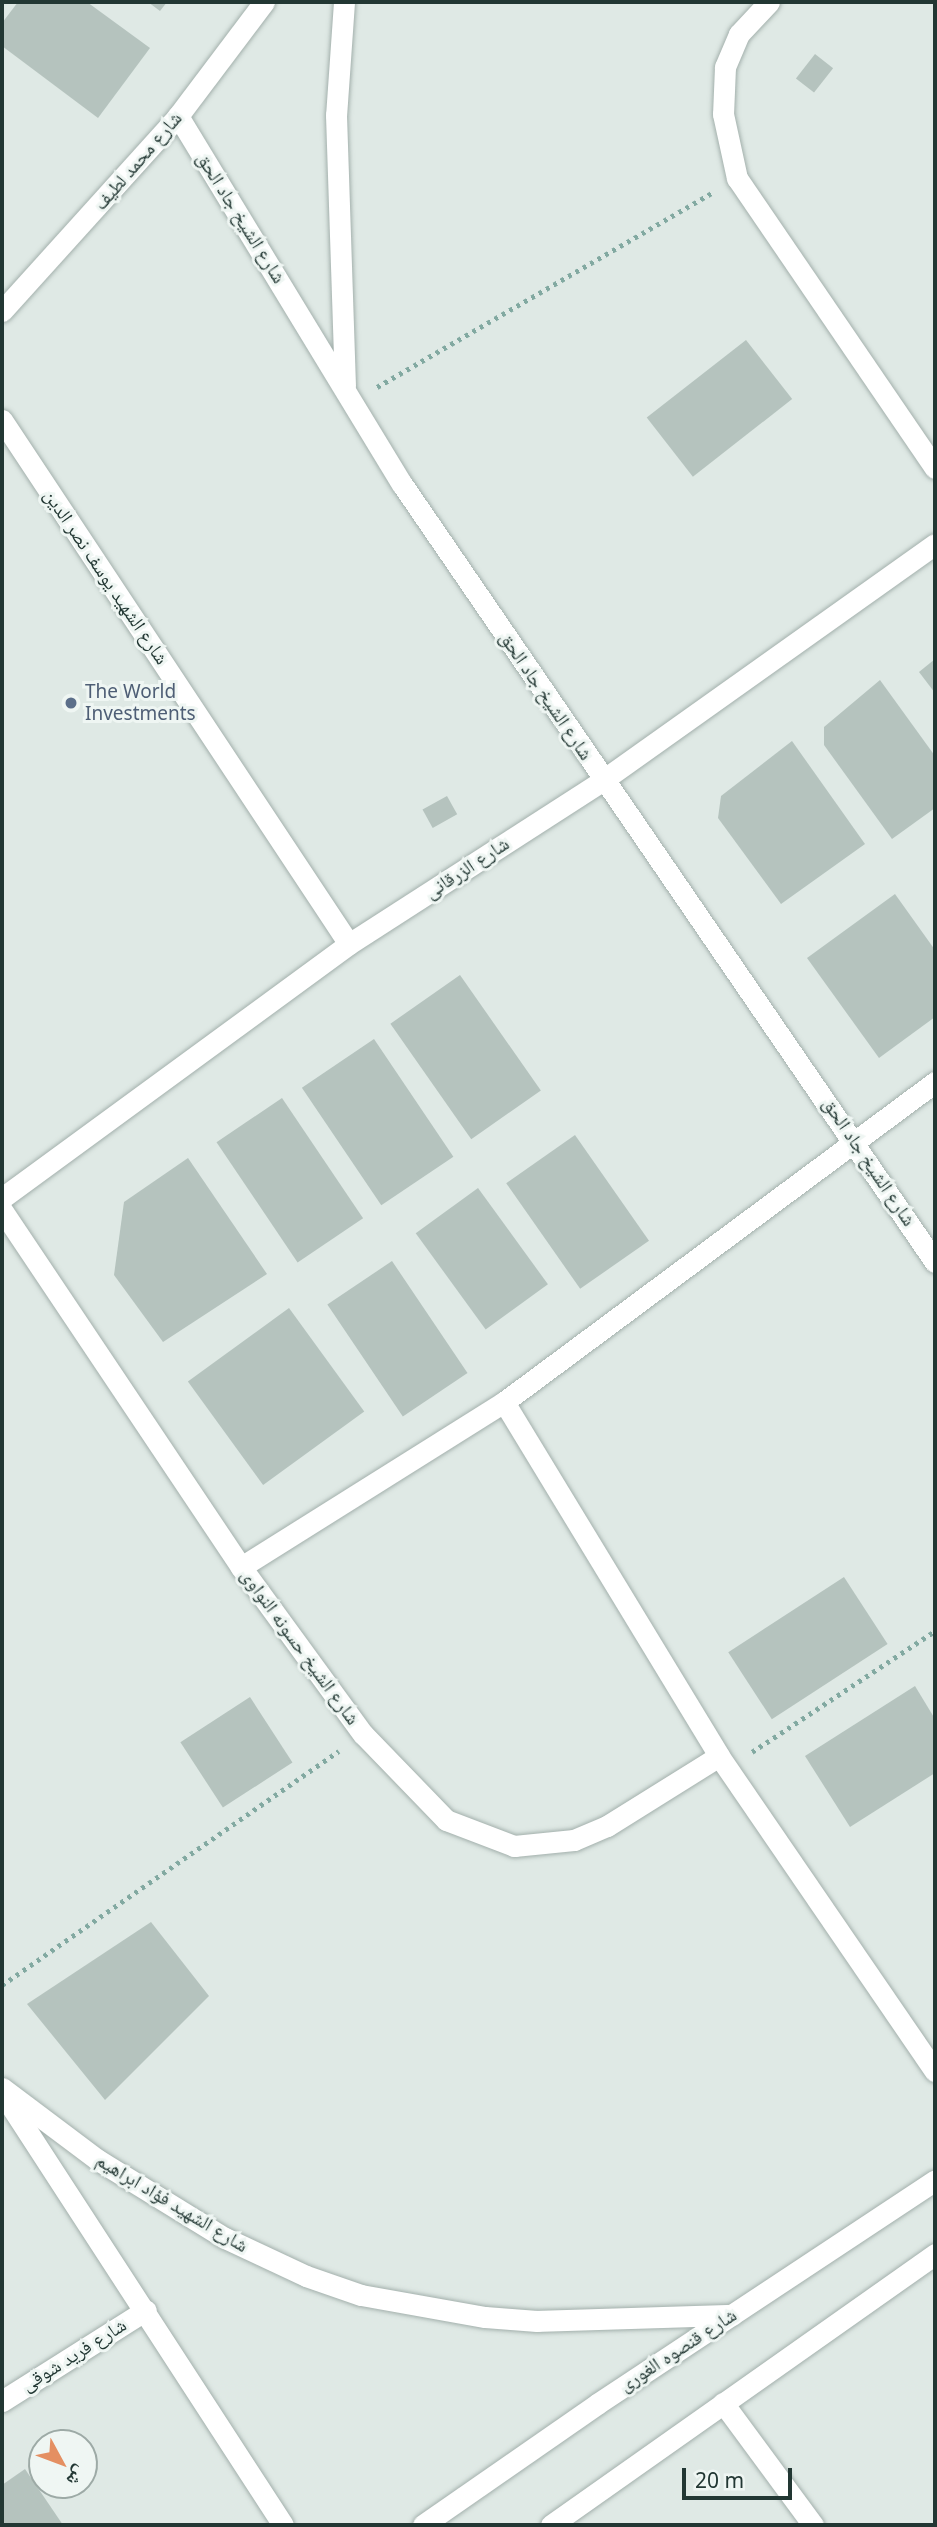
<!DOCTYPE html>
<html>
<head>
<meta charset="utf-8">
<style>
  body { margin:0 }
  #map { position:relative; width:937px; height:2527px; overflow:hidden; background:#dfe9e5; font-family:"Noto Sans","Noto Naskh Arabic",sans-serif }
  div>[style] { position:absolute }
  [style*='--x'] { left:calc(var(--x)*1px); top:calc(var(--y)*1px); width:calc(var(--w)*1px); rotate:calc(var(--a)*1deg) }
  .building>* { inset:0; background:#b5c3be; transform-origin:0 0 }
  .path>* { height:4.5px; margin-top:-2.25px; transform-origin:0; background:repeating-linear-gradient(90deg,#82a9a1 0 3.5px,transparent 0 8.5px) }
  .roads { filter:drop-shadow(0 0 2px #a3b0ac) drop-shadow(0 0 2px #a3b0ac) }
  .minor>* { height:21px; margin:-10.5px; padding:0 10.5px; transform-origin:10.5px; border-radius:10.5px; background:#fff }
  .tertiary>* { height:21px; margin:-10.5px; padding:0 10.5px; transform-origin:10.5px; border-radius:10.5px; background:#fff }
  .dots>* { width:19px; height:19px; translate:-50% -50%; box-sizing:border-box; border:4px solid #eff6f3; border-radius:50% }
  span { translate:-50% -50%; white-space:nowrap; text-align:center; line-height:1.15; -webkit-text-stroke:6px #eff6f3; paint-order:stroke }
  .street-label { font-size:19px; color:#223733 }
  .service-label { font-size:19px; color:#4e5e75 }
  .left { translate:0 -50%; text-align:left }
  .frame { position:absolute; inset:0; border:4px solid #223733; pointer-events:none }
  .north { position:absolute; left:28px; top:2429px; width:70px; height:70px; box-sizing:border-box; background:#eff6f3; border:2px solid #9daaa6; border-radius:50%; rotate:131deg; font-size:19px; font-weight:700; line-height:28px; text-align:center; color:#223733 }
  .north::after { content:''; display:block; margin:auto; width:24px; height:32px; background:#e48f62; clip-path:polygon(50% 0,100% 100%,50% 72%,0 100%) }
  .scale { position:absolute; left:682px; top:2468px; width:110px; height:32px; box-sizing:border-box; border:4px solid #223733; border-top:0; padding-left:9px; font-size:21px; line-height:24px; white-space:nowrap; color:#223733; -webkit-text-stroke:5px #eff6f3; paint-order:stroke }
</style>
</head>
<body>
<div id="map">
  <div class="building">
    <div style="clip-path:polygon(18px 2px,87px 2px,150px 48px,98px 118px,2px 46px,2px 23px)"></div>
    <div style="clip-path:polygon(148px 2px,167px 2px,160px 11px)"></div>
    <div style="left:815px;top:54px;width:23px;height:31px;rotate:38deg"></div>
    <div style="left:746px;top:340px;width:75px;height:126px;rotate:52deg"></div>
    <div style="clip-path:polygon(935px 659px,935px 693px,919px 672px)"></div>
    <div style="clip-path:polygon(880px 680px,935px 756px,935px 808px,892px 839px,824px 745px,824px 727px)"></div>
    <div style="clip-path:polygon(792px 741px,865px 844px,781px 904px,718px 818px,721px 796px)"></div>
    <div style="left:447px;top:796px;width:21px;height:28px;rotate:61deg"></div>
    <div style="clip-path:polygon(895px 894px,935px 950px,935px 1017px,879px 1058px,807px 958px)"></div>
    <div style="left:460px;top:975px;width:141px;height:85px;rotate:55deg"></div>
    <div style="left:374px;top:1039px;width:142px;height:87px;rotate:56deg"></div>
    <div style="left:282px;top:1098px;width:145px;height:79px;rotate:56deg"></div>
    <div style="left:575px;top:1135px;width:129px;height:84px;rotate:55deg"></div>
    <div style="clip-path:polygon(188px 1158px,267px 1274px,163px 1342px,114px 1275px,124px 1202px)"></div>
    <div style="left:478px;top:1188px;width:119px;height:77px;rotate:54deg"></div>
    <div style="left:392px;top:1261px;width:135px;height:78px;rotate:56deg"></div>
    <div style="left:289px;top:1308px;width:128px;height:125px;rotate:54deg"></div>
    <div style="left:844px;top:1577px;width:80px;height:138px;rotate:57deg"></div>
    <div style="clip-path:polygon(915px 1686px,935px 1719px,935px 1773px,850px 1827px,805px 1756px)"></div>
    <div style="left:250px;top:1697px;width:78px;height:83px;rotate:57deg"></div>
    <div style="clip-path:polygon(151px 1922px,209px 1996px,105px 2100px,27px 2004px)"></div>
    <div style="clip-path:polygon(25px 2469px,63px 2525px,2px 2525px,2px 2485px)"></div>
  </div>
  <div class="path">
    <div style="--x:377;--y:387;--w:387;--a:-30.1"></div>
    <div style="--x:752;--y:1752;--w:219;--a:-33.5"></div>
    <div style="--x:2;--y:1985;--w:410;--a:-34.8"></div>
  </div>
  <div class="roads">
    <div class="minor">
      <div style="--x:344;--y:2;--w:113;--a:94"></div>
      <div style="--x:336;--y:115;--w:271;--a:88.1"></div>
      <div style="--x:769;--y:2;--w:44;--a:133.2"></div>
      <div style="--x:739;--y:34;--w:36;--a:113"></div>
      <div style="--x:725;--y:67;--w:47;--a:92.4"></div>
      <div style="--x:723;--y:114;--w:66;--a:77.7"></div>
      <div style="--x:737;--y:178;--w:351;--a:55.7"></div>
      <div style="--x:178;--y:116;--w:431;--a:58.7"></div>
      <div style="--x:402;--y:484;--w:943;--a:55.59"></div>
      <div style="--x:2;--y:311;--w:263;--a:-47.9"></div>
      <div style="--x:178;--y:116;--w:143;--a:-53"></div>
      <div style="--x:2;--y:420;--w:628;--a:56.49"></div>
      <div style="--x:2;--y:1198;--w:430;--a:-36.2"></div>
      <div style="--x:349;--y:944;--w:302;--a:-32.8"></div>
      <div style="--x:603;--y:780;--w:407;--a:-35.4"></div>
      <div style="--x:2;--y:1210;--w:430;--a:56.2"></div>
      <div style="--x:241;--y:1567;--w:207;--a:53.9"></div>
      <div style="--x:363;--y:1734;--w:120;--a:46"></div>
      <div style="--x:446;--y:1820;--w:73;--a:20.9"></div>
      <div style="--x:514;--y:1846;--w:60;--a:-5.7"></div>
      <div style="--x:574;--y:1840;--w:36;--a:-23"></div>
      <div style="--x:607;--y:1826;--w:132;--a:-32"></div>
      <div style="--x:504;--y:1402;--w:414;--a:58.7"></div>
      <div style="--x:719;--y:1756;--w:382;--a:55.6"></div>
      <div style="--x:241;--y:1567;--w:310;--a:-32.1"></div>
      <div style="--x:504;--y:1402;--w:537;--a:-36.59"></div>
      <div style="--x:2;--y:2088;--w:120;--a:36.9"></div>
      <div style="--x:98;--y:2160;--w:149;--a:31.6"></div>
      <div style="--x:225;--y:2238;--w:89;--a:25.1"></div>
      <div style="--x:306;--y:2276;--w:58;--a:19.1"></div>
      <div style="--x:361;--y:2295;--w:126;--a:10.1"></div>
      <div style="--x:485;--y:2317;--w:52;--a:4.4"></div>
      <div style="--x:537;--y:2321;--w:195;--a:-1.8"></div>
      <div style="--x:5;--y:2097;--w:510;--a:56.99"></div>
      <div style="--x:2;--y:2401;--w:170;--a:-32.3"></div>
      <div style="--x:723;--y:2403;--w:152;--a:53.6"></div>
    </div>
    <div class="tertiary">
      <div style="--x:423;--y:2525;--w:212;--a:-34.8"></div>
      <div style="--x:597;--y:2404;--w:405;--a:-33.5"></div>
      <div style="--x:551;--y:2525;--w:470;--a:-35.2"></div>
    </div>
  </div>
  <div class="dots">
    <div style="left:71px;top:703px;background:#5c6f8a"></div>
  </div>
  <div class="street-label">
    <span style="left:138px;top:161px;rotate:-49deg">شارع محمد لطيف</span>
    <span style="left:241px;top:218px;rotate:58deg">شارع الشيخ جاد الحق</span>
    <span style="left:106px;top:577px;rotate:56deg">شارع الشهيد يوسف نصر الدين</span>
    <span style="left:546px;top:696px;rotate:56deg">شارع الشيخ جاد الحق</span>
    <span style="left:467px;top:868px;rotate:-33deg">شارع الزرقانى</span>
    <span style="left:869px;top:1162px;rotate:56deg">شارع الشيخ جاد الحق</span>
    <span style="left:300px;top:1647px;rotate:54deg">شارع الشيخ حسونه النواوى</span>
    <span style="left:172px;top:2203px;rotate:31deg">شارع الشهيد فؤاد ابراهيم</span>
    <span style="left:678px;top:2350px;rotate:-33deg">شارع قنصوه الغورى</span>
    <span style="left:74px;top:2355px;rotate:-32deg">شارع فريد شوقى</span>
  </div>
  <div class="service-label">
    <span class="left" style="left:85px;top:703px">The World<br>Investments</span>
  </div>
  <div class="frame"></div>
  <div class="north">ش</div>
  <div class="scale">20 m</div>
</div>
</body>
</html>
